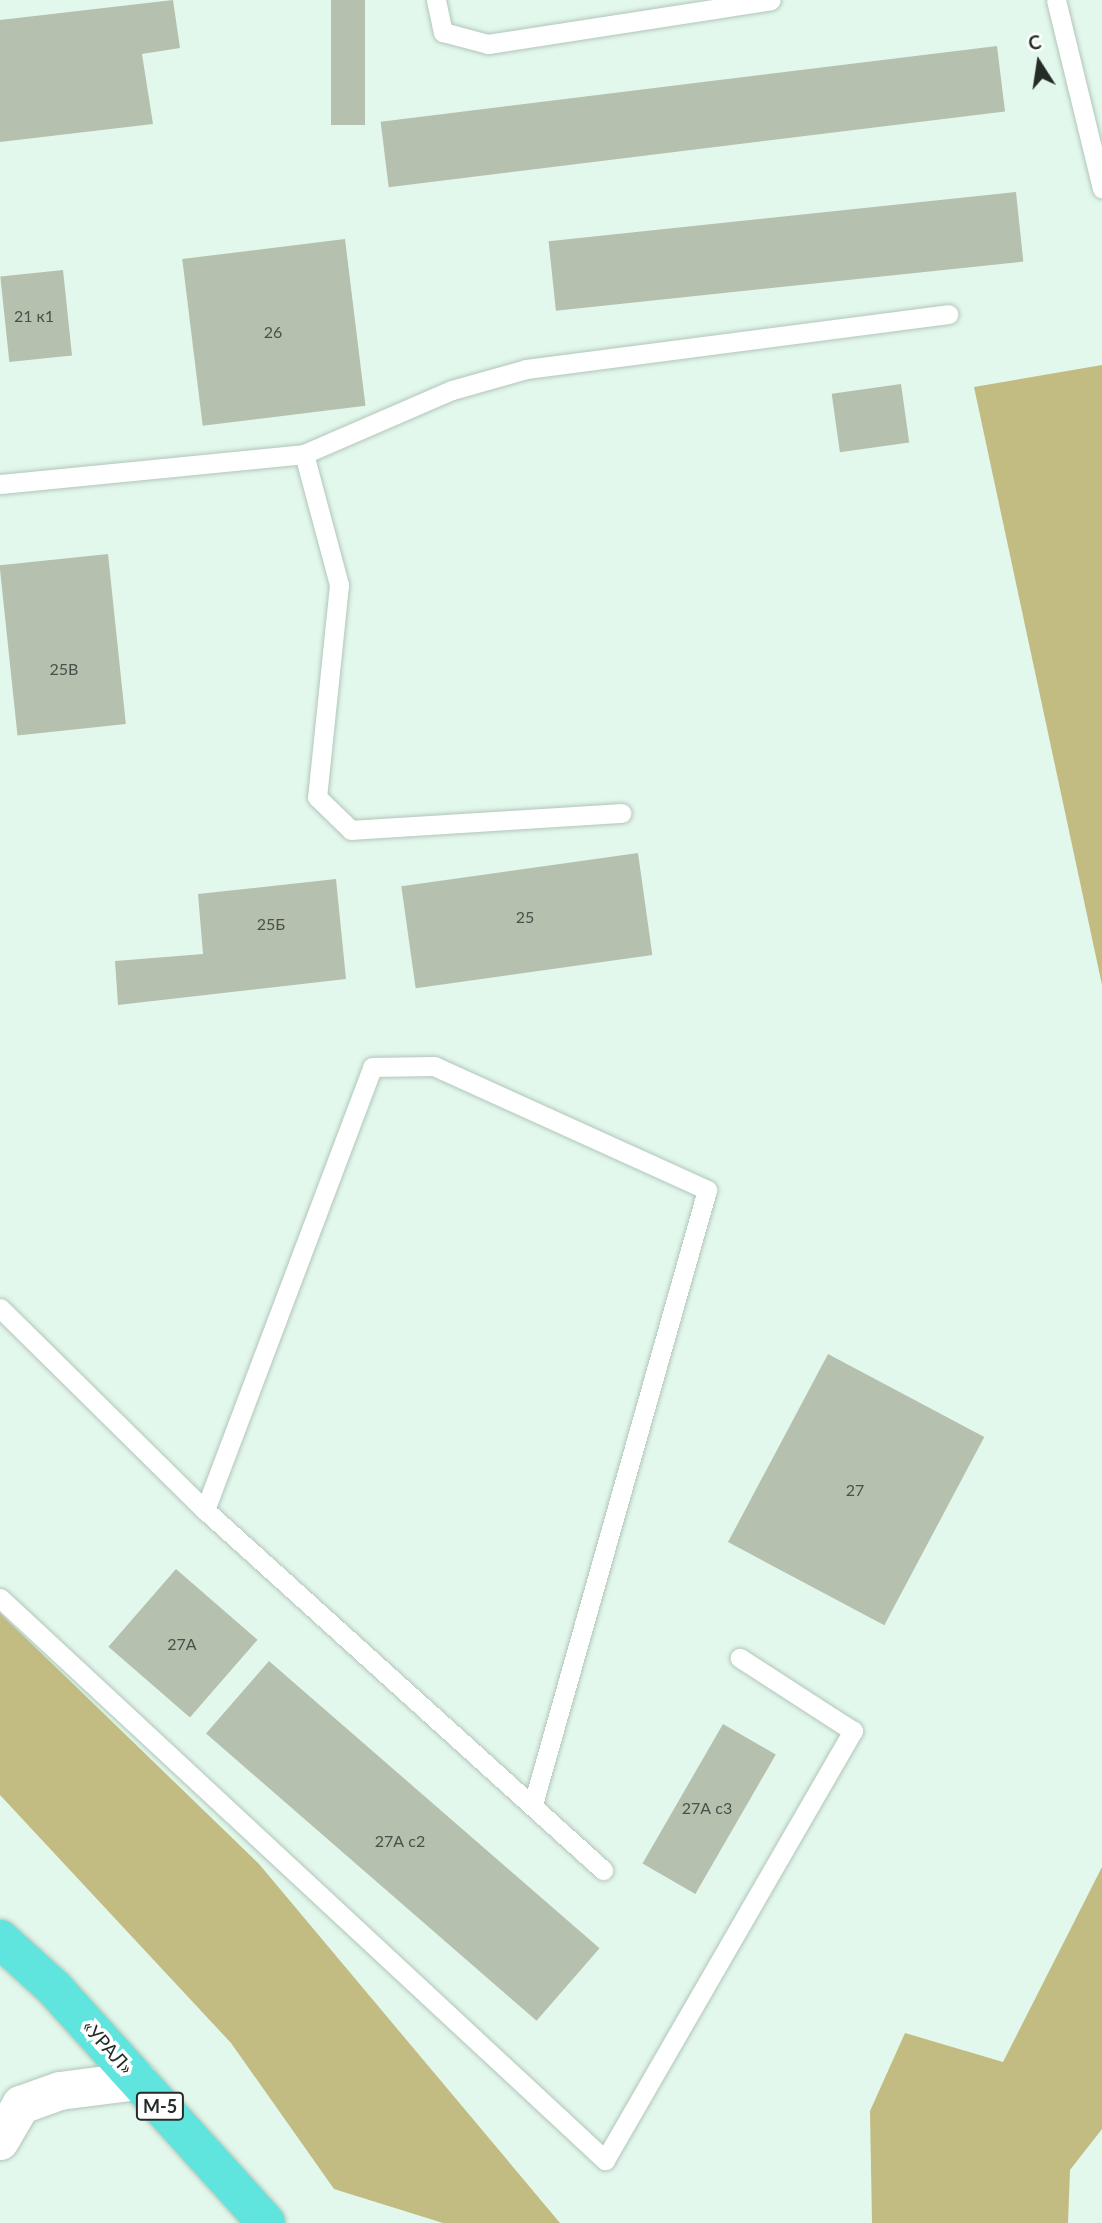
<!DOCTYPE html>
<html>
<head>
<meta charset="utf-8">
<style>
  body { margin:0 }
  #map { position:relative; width:1102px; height:2223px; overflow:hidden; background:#e3f8ec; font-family:Lato,sans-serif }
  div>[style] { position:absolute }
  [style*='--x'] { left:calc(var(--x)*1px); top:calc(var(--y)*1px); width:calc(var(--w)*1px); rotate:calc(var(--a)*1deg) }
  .forest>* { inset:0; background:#c2bb82 }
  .building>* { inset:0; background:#b6c0ae; transform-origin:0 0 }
  .roads { filter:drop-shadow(0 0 2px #b1c6ba) drop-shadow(0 0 2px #b1c6ba) }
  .service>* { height:19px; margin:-9.5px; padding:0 9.5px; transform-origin:9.5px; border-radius:9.5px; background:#fff }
  .minor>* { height:38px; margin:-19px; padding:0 19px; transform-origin:19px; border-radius:19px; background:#fff }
  .trunk>* { height:38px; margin:-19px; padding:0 19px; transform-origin:19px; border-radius:19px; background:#60e4de }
  span { translate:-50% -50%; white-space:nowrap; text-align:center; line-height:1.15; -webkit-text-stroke:7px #fff; paint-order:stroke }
  .number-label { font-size:16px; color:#48514a }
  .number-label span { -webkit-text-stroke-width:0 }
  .shield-label span { padding:2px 5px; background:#fff; border:2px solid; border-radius:5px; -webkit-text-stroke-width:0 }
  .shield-label { font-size:18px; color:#242c28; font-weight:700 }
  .street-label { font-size:19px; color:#242c28 }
  .north { position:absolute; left:1004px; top:28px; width:70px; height:70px; -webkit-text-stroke:5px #fff; paint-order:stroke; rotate:348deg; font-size:19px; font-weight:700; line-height:28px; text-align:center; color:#242c28 }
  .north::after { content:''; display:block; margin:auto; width:24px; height:32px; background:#242c28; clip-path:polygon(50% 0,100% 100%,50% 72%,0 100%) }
</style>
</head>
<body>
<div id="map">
  <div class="forest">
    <div style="clip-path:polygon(1102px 365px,1102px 985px,974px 387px)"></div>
    <div style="clip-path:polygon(0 1613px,259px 1864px,560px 2223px,443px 2223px,334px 2189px,231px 2043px,0 1795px)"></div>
    <div style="clip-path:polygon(1102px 1867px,1102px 2129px,1070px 2170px,1068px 2223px,872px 2223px,870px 2111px,905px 2033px,1003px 2062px)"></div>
  </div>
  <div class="building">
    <div style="clip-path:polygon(173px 0,180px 48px,142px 54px,153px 124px,0 142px,0 20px)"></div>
    <div style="left:331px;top:0;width:34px;height:125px"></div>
    <div style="left:997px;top:46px;width:66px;height:621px;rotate:83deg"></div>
    <div style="left:1016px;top:192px;width:70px;height:470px;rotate:84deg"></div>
    <div style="left:345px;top:239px;width:168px;height:164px;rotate:83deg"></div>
    <div style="left:63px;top:270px;width:86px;height:63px;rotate:84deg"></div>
    <div style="left:901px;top:384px;width:59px;height:70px;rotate:82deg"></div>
    <div style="left:108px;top:554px;width:171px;height:109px;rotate:84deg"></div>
    <div style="left:638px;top:853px;width:103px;height:239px;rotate:82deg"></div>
    <div style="clip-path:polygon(336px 879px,346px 979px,118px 1005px,115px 961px,203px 954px,198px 894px)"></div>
    <div style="left:828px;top:1354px;width:177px;height:213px;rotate:28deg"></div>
    <div style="left:176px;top:1569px;width:108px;height:103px;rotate:41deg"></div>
    <div style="left:269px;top:1661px;width:438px;height:96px;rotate:41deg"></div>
    <div style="left:723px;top:1724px;width:61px;height:161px;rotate:30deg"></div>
  </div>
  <div class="roads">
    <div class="service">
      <div style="--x:436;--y:0;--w:33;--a:78"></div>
      <div style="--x:443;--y:32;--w:47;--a:14.9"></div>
      <div style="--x:488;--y:44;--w:286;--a:-8.8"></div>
      <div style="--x:1056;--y:0;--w:194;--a:76.3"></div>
      <div style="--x:304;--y:454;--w:161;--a:-23.4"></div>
      <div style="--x:452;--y:390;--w:77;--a:-15.8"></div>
      <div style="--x:526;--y:369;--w:426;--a:-7.4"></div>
      <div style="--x:0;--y:484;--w:305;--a:-5.6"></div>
      <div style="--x:304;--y:454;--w:136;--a:75"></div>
      <div style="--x:339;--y:585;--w:213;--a:95.9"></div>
      <div style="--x:317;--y:797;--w:47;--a:44.1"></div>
      <div style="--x:351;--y:830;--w:271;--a:-3.6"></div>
      <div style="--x:0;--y:1308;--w:288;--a:44.6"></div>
      <div style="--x:205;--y:1510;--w:537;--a:42.13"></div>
      <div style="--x:205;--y:1510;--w:473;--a:-69.3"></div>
      <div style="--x:372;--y:1067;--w:62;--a:-0.9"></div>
      <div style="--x:434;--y:1066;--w:300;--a:24.4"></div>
      <div style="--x:707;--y:1190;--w:638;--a:105.82"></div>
      <div style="--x:0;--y:1598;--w:826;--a:42.89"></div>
      <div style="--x:605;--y:2160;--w:496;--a:-60"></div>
      <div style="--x:853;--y:1731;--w:135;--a:-147.1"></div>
    </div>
    <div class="minor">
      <div style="--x:0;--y:2141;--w:42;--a:-59.7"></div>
      <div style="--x:21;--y:2105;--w:41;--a:-19.7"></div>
      <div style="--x:60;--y:2091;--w:79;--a:-7.3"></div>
    </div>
    <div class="trunk">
      <div style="--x:0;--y:1939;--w:73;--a:42.2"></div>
      <div style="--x:54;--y:1988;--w:316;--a:47.9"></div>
    </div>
  </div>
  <div class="number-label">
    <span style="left:34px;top:316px">21 к1</span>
    <span style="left:273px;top:332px">26</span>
    <span style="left:64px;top:669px">25В</span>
    <span style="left:525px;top:917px">25</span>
    <span style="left:271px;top:924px">25Б</span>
    <span style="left:855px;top:1490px">27</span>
    <span style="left:182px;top:1644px">27А</span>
    <span style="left:707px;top:1808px">27А с3</span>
    <span style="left:400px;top:1841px">27А с2</span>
  </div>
  <div class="shield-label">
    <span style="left:160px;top:2106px">М-5</span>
  </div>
  <div class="street-label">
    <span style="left:108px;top:2047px;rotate:48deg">«УРАЛ»</span>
  </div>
  <div class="north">С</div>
</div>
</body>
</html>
